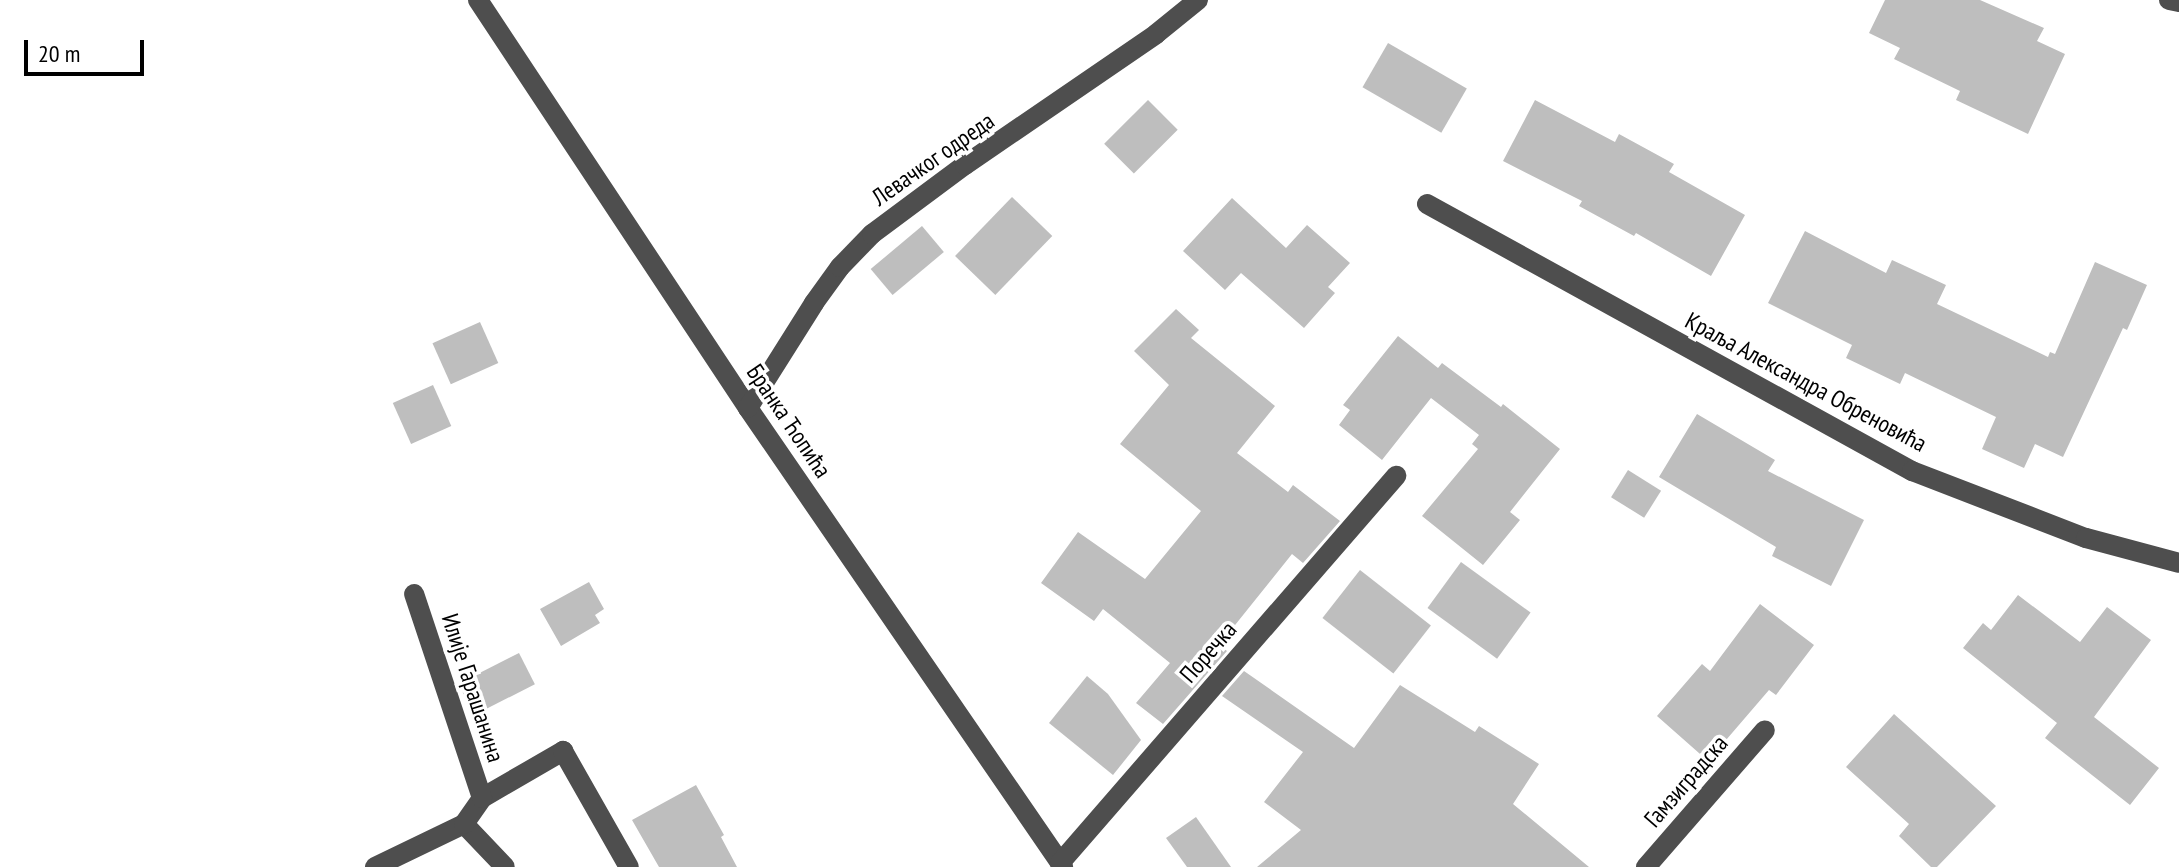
<!DOCTYPE html>
<html>
<head>
<meta charset="utf-8">
<style>
  body { margin:0 }
  #map { position:relative; width:2179px; height:867px; overflow:hidden; background:#fff; font-family:"PT Sans Narrow",sans-serif }
  div>[style] { position:absolute }
  [style*='--x'] { left:calc(var(--x)*1px); top:calc(var(--y)*1px); width:calc(var(--w)*1px); rotate:calc(var(--a)*1deg) }
  .building>* { inset:0; background:#bebebe; transform-origin:0 0 }
  .minor>* { height:20px; margin:-10px; padding:0 10px; transform-origin:10px; border-radius:10px; background:#4e4e4e }
  span { translate:-50% -50%; white-space:nowrap; text-align:center; line-height:1.15; -webkit-text-stroke:7px #fff; paint-order:stroke }
  .street-label { font-size:24px; color:#000 }
  .scale { position:absolute; left:24px; top:40px; width:120px; height:36px; box-sizing:border-box; border:4px solid #000; border-top:0; padding-left:10px; font-size:24px; line-height:28px; white-space:nowrap; color:#000; -webkit-text-stroke:6px #fff; paint-order:stroke }
</style>
</head>
<body>
<div id="map">
  <div class="building">
    <div style="clip-path:polygon(1885px 0,1980px 0,2044px 28px,2037px 41px,2065px 54px,2028px 134px,1956px 100px,1960px 91px,1894px 59px,1900px 48px,1869px 33px)"></div>
    <div style="left:1388px;top:43px;width:91px;height:51px;rotate:30deg"></div>
    <div style="left:1148px;top:100px;width:42px;height:62px;rotate:45deg"></div>
    <div style="clip-path:polygon(1535px 100px,1615px 142px,1619px 134px,1674px 164px,1669px 172px,1745px 215px,1711px 276px,1636px 233px,1634px 236px,1579px 206px,1582px 201px,1503px 161px)"></div>
    <div style="left:1012px;top:197px;width:56px;height:82px;rotate:44deg"></div>
    <div style="clip-path:polygon(1232px 198px,1286px 248px,1307px 225px,1350px 263px,1328px 287px,1335px 293px,1304px 328px,1241px 273px,1225px 290px,1183px 251px)"></div>
    <div style="left:922px;top:226px;width:34px;height:67px;rotate:50deg"></div>
    <div style="clip-path:polygon(1805px 231px,1886px 273px,1892px 260px,1946px 285px,1937px 304px,2048px 357px,2050px 352px,2055px 354px,2095px 262px,2147px 285px,2127px 330px,2123px 328px,2063px 457px,2035px 444px,2024px 468px,1982px 449px,1996px 417px,1905px 373px,1900px 384px,1846px 358px,1852px 345px,1768px 303px)"></div>
    <div style="clip-path:polygon(1176px 309px,1199px 330px,1191px 338px,1275px 406px,1237px 453px,1288px 492px,1293px 485px,1340px 521px,1303px 563px,1292px 554px,1219px 645px,1227px 651px,1163px 724px,1136px 703px,1170px 663px,1103px 609px,1094px 621px,1041px 583px,1078px 532px,1145px 579px,1201px 511px,1120px 444px,1169px 385px,1134px 351px)"></div>
    <div style="left:480px;top:322px;width:45px;height:52px;rotate:66deg"></div>
    <div style="clip-path:polygon(1398px 336px,1438px 368px,1442px 363px,1501px 407px,1503px 404px,1560px 449px,1510px 512px,1520px 520px,1483px 565px,1422px 516px,1478px 449px,1472px 444px,1479px 435px,1431px 398px,1382px 460px,1339px 425px,1350px 410px,1343px 405px)"></div>
    <div style="left:433px;top:385px;width:45px;height:44px;rotate:66deg"></div>
    <div style="clip-path:polygon(1697px 414px,1775px 460px,1768px 471px,1864px 520px,1831px 586px,1772px 556px,1776px 547px,1659px 477px)"></div>
    <div style="left:1628px;top:470px;width:39px;height:32px;rotate:32deg"></div>
    <div style="left:1461px;top:562px;width:86px;height:57px;rotate:36deg"></div>
    <div style="left:1360px;top:570px;width:90px;height:61px;rotate:38deg"></div>
    <div style="clip-path:polygon(589px 582px,604px 609px,595px 615px,600px 623px,561px 646px,540px 609px)"></div>
    <div style="clip-path:polygon(2018px 595px,2080px 642px,2107px 607px,2151px 640px,2094px 717px,2159px 768px,2130px 805px,2045px 738px,2057px 723px,1963px 648px,1983px 623px,1991px 630px)"></div>
    <div style="clip-path:polygon(1760px 604px,1814px 645px,1776px 695px,1769px 690px,1708px 761px,1657px 716px,1702px 664px,1710px 671px)"></div>
    <div style="left:519px;top:653px;width:35px;height:68px;rotate:63deg"></div>
    <div style="clip-path:polygon(1244px 671px,1354px 748px,1400px 685px,1475px 732px,1479px 726px,1539px 764px,1513px 804px,1589px 867px,1257px 867px,1301px 830px,1264px 802px,1303px 752px,1222px 696px)"></div>
    <div style="clip-path:polygon(1087px 676px,1108px 694px,1141px 740px,1113px 775px,1049px 723px)"></div>
    <div style="clip-path:polygon(1894px 714px,1996px 806px,1937px 867px,1931px 867px,1899px 836px,1909px 824px,1846px 767px)"></div>
    <div style="clip-path:polygon(696px 785px,724px 835px,721px 837px,737px 867px,659px 867px,632px 820px)"></div>
    <div style="clip-path:polygon(1196px 817px,1231px 867px,1187px 867px,1166px 838px)"></div>
  </div>
  <div class="minor">
    <div style="--x:478;--y:0;--w:489;--a:56.5"></div>
    <div style="--x:748;--y:408;--w:557;--a:55.54"></div>
    <div style="--x:2169;--y:0;--w:10;--a:11"></div>
    <div style="--x:1427;--y:204;--w:554;--a:28.83"></div>
    <div style="--x:1912;--y:471;--w:186;--a:21.1"></div>
    <div style="--x:2086;--y:538;--w:96;--a:15"></div>
    <div style="--x:748;--y:408;--w:124;--a:-57.8"></div>
    <div style="--x:814;--y:303;--w:44;--a:-54.2"></div>
    <div style="--x:840;--y:267;--w:46;--a:-45.9"></div>
    <div style="--x:872;--y:234;--w:116;--a:-36.6"></div>
    <div style="--x:965;--y:165;--w:232;--a:-34.4"></div>
    <div style="--x:1156;--y:34;--w:54;--a:-39"></div>
    <div style="--x:482;--y:798;--w:94;--a:-30.1"></div>
    <div style="--x:563;--y:751;--w:133;--a:60.4"></div>
    <div style="--x:464;--y:824;--w:59;--a:46.4"></div>
    <div style="--x:1060;--y:863;--w:513;--a:-49.03"></div>
    <div style="--x:375;--y:867;--w:99;--a:-25.8"></div>
    <div style="--x:464;--y:824;--w:32;--a:-55"></div>
    <div style="--x:482;--y:798;--w:215;--a:-108.4"></div>
    <div style="--x:1646;--y:867;--w:181;--a:-49"></div>
  </div>
  <div class="street-label">
    <span style="left:933px;top:159px;rotate:-35deg">Левачког одреда</span>
    <span style="left:1806px;top:382px;rotate:28deg">Краља Александра Обреновића</span>
    <span style="left:789px;top:421px;rotate:56deg">Бранка Ћопића</span>
    <span style="left:1208px;top:652px;rotate:-49deg">Поречка</span>
    <span style="left:473px;top:688px;rotate:72deg">Илије Гарашанина</span>
    <span style="left:1686px;top:781px;rotate:-49deg">Гамзиградска</span>
  </div>
  <div class="scale">20 m</div>
</div>
</body>
</html>
